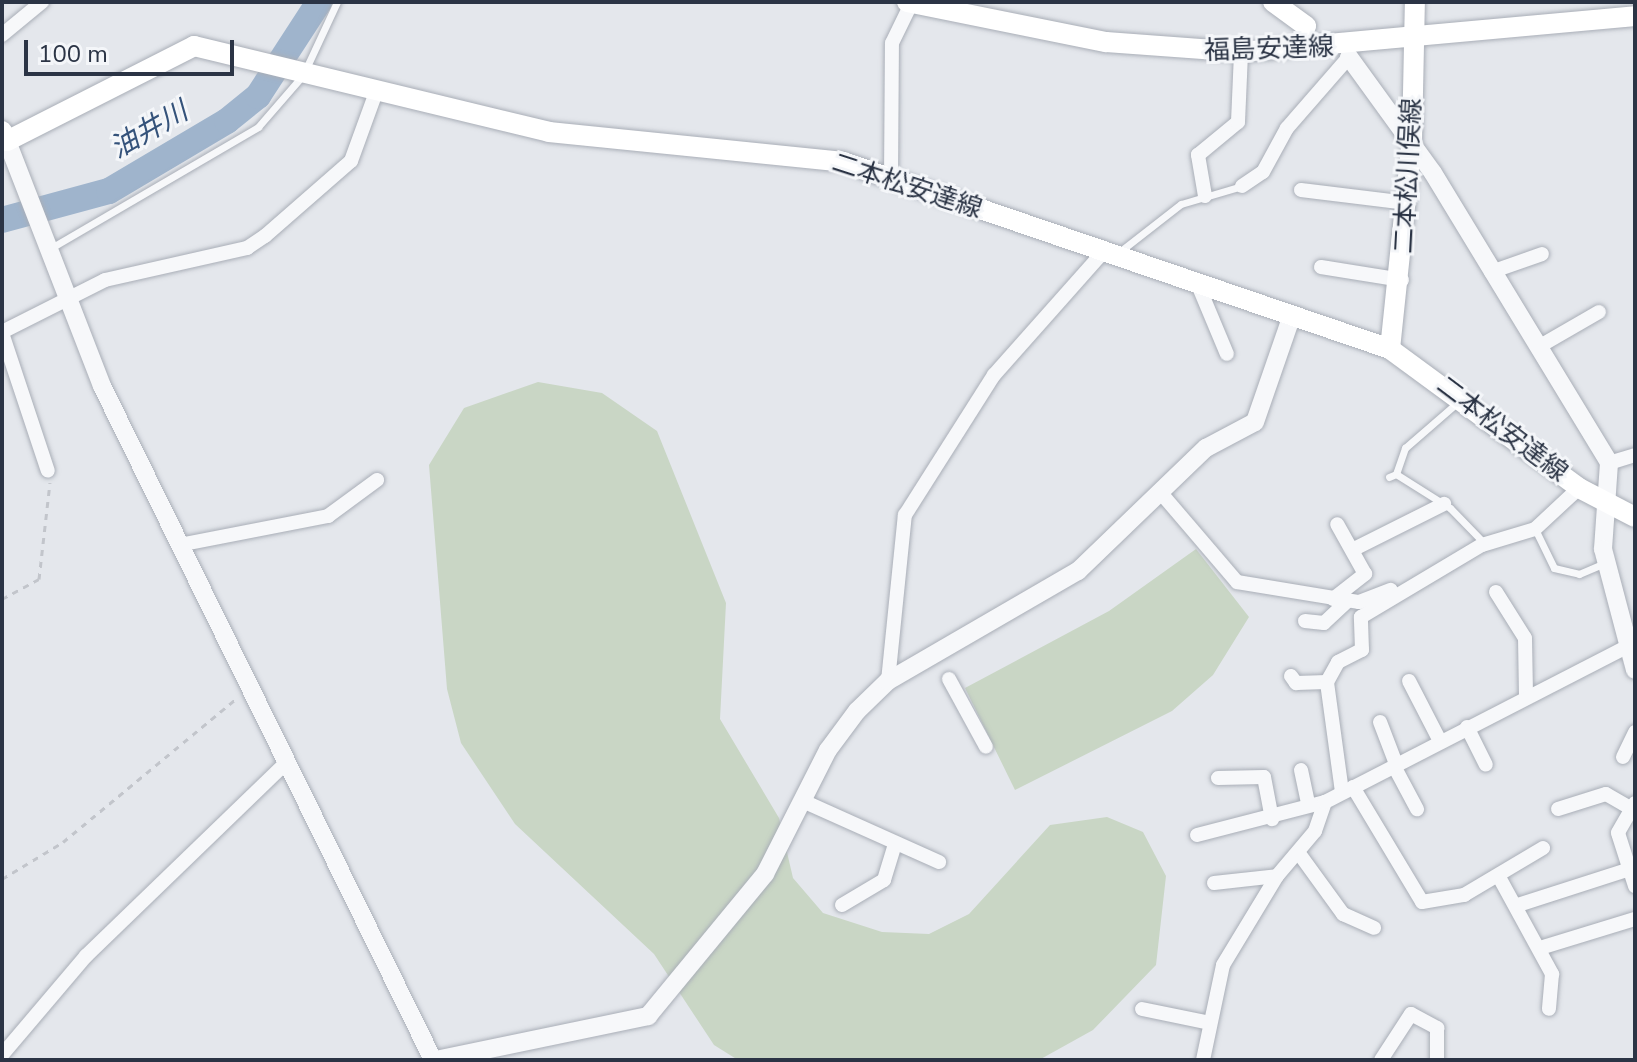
<!DOCTYPE html>
<html>
<head>
<meta charset="utf-8">
<style>
  body { margin:0 }
  #map { position:relative; width:1637px; height:1062px; overflow:hidden; background:#e4e7ec; font-family:"Nunito Sans","Noto Sans JP",sans-serif }
  div>[style] { position:absolute }
  [style*='--x'] { left:calc(var(--x)*1px); top:calc(var(--y)*1px); width:calc(var(--w)*1px); rotate:calc(var(--a)*1deg) }
  .green>* { inset:0; background:#c9d6c5 }
  .river>* { height:26px; margin:-13px; padding:0 13px; transform-origin:13px; border-radius:13px; background:#9fb4cc }
  .path>* { height:3px; margin-top:-1.5px; transform-origin:0; background:repeating-linear-gradient(90deg,#c2c5cb 0 6px,transparent 0 12px) }
  .roads { filter:drop-shadow(0 0 2px #a9aeb7) drop-shadow(0 0 2px #a9aeb7) }
  .service>* { height:7px; margin:-3.5px; padding:0 3.5px; transform-origin:3.5px; border-radius:3.5px; background:#f7f8fa }
  .minor>* { height:14px; margin:-7px; padding:0 7px; transform-origin:7px; border-radius:7px; background:#f7f8fa }
  .tertiary>* { height:18px; margin:-9px; padding:0 9px; transform-origin:9px; border-radius:9px; background:#f7f8fa }
  .secondary>* { height:20px; margin:-10px; padding:0 10px; transform-origin:10px; border-radius:10px; background:#fff }
  span { translate:-50% -50%; white-space:nowrap; text-align:center; line-height:1.15; -webkit-text-stroke:6px #f4f6f9; paint-order:stroke }
  .street-label { font-size:26px; color:#2b3445 }
  .water-label { font-size:28px; color:#34527a; font-style:italic }
  .frame { position:absolute; inset:0; border:4px solid #2b3445; pointer-events:none }
  .scale { position:absolute; left:24px; top:40px; width:210px; height:36px; box-sizing:border-box; border:4px solid #2b3445; border-top:0; padding-left:10px; font-size:24px; line-height:28px; white-space:nowrap; color:#2b3445; -webkit-text-stroke:6px #f4f6f9; paint-order:stroke }
</style>
</head>
<body>
<div id="map">
  <div class="green">
    <div style="clip-path:polygon(538px 382px,602px 393px,657px 431px,726px 603px,720px 719px,779px 818px,793px 878px,823px 913px,882px 932px,929px 934px,969px 914px,1050px 825px,1107px 817px,1143px 832px,1166px 876px,1156px 965px,1093px 1030px,1039px 1060px,738px 1060px,714px 1045px,654px 954px,515px 824px,461px 743px,447px 689px,429px 465px,464px 408px)"></div>
    <div style="clip-path:polygon(1196px 549px,1249px 617px,1213px 675px,1172px 711px,1015px 790px,965px 688px,1109px 611px)"></div>
  </div>
  <div class="river">
    <div style="--x:2;--y:220;--w:111;--a:-15.2"></div>
    <div style="--x:109;--y:191;--w:137;--a:-30.7"></div>
    <div style="--x:227;--y:121;--w:40;--a:-39"></div>
    <div style="--x:258;--y:96;--w:112;--a:-57"></div>
  </div>
  <div class="path">
    <div style="--x:2;--y:599;--w:42;--a:-28.4"></div>
    <div style="--x:39;--y:579;--w:97;--a:-83.5"></div>
    <div style="--x:2;--y:879;--w:71;--a:-31.2"></div>
    <div style="--x:63;--y:842;--w:226;--a:-39.6"></div>
  </div>
  <div class="roads">
    <div class="service">
      <div style="--x:51;--y:248;--w:240;--a:-30.3"></div>
      <div style="--x:258;--y:127;--w:69;--a:-49.1"></div>
      <div style="--x:303;--y:75;--w:81;--a:-65"></div>
      <div style="--x:1118;--y:253;--w:80;--a:-37.9"></div>
      <div style="--x:1181;--y:204;--w:64;--a:-16.4"></div>
      <div style="--x:1396;--y:474;--w:28;--a:-71"></div>
      <div style="--x:1405;--y:448;--w:70;--a:-41"></div>
      <div style="--x:1389;--y:477;--w:8;--a:-23"></div>
      <div style="--x:1396;--y:474;--w:64;--a:32.2"></div>
      <div style="--x:1450;--y:508;--w:50;--a:45.8"></div>
      <div style="--x:1535;--y:529;--w:43;--a:64"></div>
      <div style="--x:1554;--y:568;--w:26;--a:13"></div>
      <div style="--x:1579;--y:574;--w:28;--a:-23"></div>
    </div>
    <div class="minor">
      <div style="--x:2;--y:35;--w:52;--a:-39.5"></div>
      <div style="--x:891;--y:179;--w:136;--a:-89.6"></div>
      <div style="--x:892;--y:43;--w:46;--a:-64"></div>
      <div style="--x:1242;--y:186;--w:25;--a:-34"></div>
      <div style="--x:1263;--y:172;--w:50;--a:-61.4"></div>
      <div style="--x:1287;--y:128;--w:94;--a:-48.9"></div>
      <div style="--x:1301;--y:190;--w:107;--a:7"></div>
      <div style="--x:1205;--y:196;--w:42;--a:-99.7"></div>
      <div style="--x:1198;--y:155;--w:52;--a:-39.5"></div>
      <div style="--x:1238;--y:122;--w:70;--a:-87.5"></div>
      <div style="--x:1321;--y:267;--w:82;--a:9.1"></div>
      <div style="--x:1491;--y:272;--w:54;--a:-19.4"></div>
      <div style="--x:1196;--y:280;--w:80;--a:67.3"></div>
      <div style="--x:2;--y:332;--w:115;--a:-26.8"></div>
      <div style="--x:105;--y:280;--w:146;--a:-12.7"></div>
      <div style="--x:247;--y:248;--w:22;--a:-34"></div>
      <div style="--x:265;--y:236;--w:114;--a:-41.1"></div>
      <div style="--x:351;--y:161;--w:70;--a:-70"></div>
      <div style="--x:2;--y:333;--w:145;--a:71.6"></div>
      <div style="--x:1540;--y:346;--w:68;--a:-30"></div>
      <div style="--x:1609;--y:463;--w:27;--a:-17"></div>
      <div style="--x:1161;--y:493;--w:117;--a:49.5"></div>
      <div style="--x:1237;--y:582;--w:124;--a:9.3"></div>
      <div style="--x:1359;--y:602;--w:34;--a:-21"></div>
      <div style="--x:179;--y:545;--w:152;--a:-11"></div>
      <div style="--x:328;--y:516;--w:61;--a:-36.3"></div>
      <div style="--x:1354;--y:549;--w:101;--a:-26.6"></div>
      <div style="--x:1496;--y:592;--w:54;--a:57.8"></div>
      <div style="--x:1525;--y:638;--w:59;--a:89"></div>
      <div style="--x:1333;--y:599;--w:41;--a:-38"></div>
      <div style="--x:1365;--y:574;--w:57;--a:-119.2"></div>
      <div style="--x:1305;--y:621;--w:19;--a:6"></div>
      <div style="--x:1324;--y:623;--w:33;--a:-43"></div>
      <div style="--x:1291;--y:676;--w:9;--a:54"></div>
      <div style="--x:1296;--y:683;--w:31;--a:-2"></div>
      <div style="--x:949;--y:679;--w:77;--a:61.4"></div>
      <div style="--x:888;--y:681;--w:167;--a:-84.2"></div>
      <div style="--x:905;--y:515;--w:166;--a:-57.6"></div>
      <div style="--x:994;--y:375;--w:166;--a:-48.4"></div>
      <div style="--x:1409;--y:681;--w:68;--a:62.7"></div>
      <div style="--x:1380;--y:722;--w:45;--a:69.1"></div>
      <div style="--x:1467;--y:727;--w:42;--a:63.4"></div>
      <div style="--x:1623;--y:757;--w:28;--a:-64"></div>
      <div style="--x:1394;--y:766;--w:49;--a:61.9"></div>
      <div style="--x:1301;--y:770;--w:35;--a:78"></div>
      <div style="--x:1218;--y:778;--w:46;--a:-1.2"></div>
      <div style="--x:1264;--y:777;--w:43;--a:79.2"></div>
      <div style="--x:1353;--y:787;--w:134;--a:59"></div>
      <div style="--x:1422;--y:902;--w:43;--a:-9.5"></div>
      <div style="--x:1464;--y:895;--w:92;--a:-30.7"></div>
      <div style="--x:1342;--y:792;--w:111;--a:-97.8"></div>
      <div style="--x:1327;--y:682;--w:23;--a:-61"></div>
      <div style="--x:1338;--y:662;--w:27;--a:-27"></div>
      <div style="--x:1362;--y:650;--w:33;--a:-92"></div>
      <div style="--x:1361;--y:617;--w:141;--a:-30.8"></div>
      <div style="--x:1482;--y:545;--w:55;--a:-16.8"></div>
      <div style="--x:1535;--y:529;--w:60;--a:-43"></div>
      <div style="--x:805;--y:802;--w:147;--a:24.1"></div>
      <div style="--x:1635;--y:803;--w:34;--a:120"></div>
      <div style="--x:1618;--y:833;--w:56;--a:72.2"></div>
      <div style="--x:1558;--y:809;--w:50;--a:-17.4"></div>
      <div style="--x:1606;--y:794;--w:28;--a:30"></div>
      <div style="--x:1197;--y:835;--w:132;--a:-14.5"></div>
      <div style="--x:1298;--y:852;--w:77;--a:54"></div>
      <div style="--x:1343;--y:914;--w:34;--a:24"></div>
      <div style="--x:1499;--y:877;--w:111;--a:61.3"></div>
      <div style="--x:1552;--y:974;--w:35;--a:95"></div>
      <div style="--x:1214;--y:883;--w:63;--a:-6.3"></div>
      <div style="--x:842;--y:905;--w:49;--a:-30.8"></div>
      <div style="--x:884;--y:880;--w:34;--a:-73"></div>
      <div style="--x:1518;--y:905;--w:118;--a:-17.8"></div>
      <div style="--x:1540;--y:948;--w:99;--a:-17"></div>
      <div style="--x:1142;--y:1009;--w:69;--a:11.6"></div>
      <div style="--x:2;--y:1055;--w:130;--a:-49.7"></div>
      <div style="--x:86;--y:956;--w:278;--a:-44"></div>
      <div style="--x:1203;--y:1060;--w:97;--a:-78.1"></div>
      <div style="--x:1223;--y:965;--w:104;--a:-58.8"></div>
      <div style="--x:1277;--y:876;--w:59;--a:-49.8"></div>
      <div style="--x:1315;--y:831;--w:31;--a:-71"></div>
      <div style="--x:1325;--y:802;--w:339;--a:-27.2"></div>
      <div style="--x:1381;--y:1060;--w:55;--a:-56.9"></div>
      <div style="--x:1411;--y:1014;--w:30;--a:28"></div>
      <div style="--x:1437;--y:1028;--w:32;--a:90"></div>
    </div>
    <div class="tertiary">
      <div style="--x:1349;--y:57;--w:143;--a:54.1"></div>
      <div style="--x:1433;--y:173;--w:339;--a:58.7"></div>
      <div style="--x:1609;--y:463;--w:86;--a:94"></div>
      <div style="--x:1603;--y:549;--w:125;--a:75.2"></div>
      <div style="--x:7;--y:141;--w:263;--a:68.8"></div>
      <div style="--x:102;--y:386;--w:751;--a:63.84"></div>
      <div style="--x:436;--y:1060;--w:217;--a:-11.7"></div>
      <div style="--x:648;--y:1016;--w:184;--a:-50.5"></div>
      <div style="--x:765;--y:874;--w:139;--a:-63.1"></div>
      <div style="--x:828;--y:750;--w:49;--a:-53.4"></div>
      <div style="--x:857;--y:711;--w:43;--a:-44.1"></div>
      <div style="--x:888;--y:681;--w:220;--a:-30.1"></div>
      <div style="--x:1078;--y:571;--w:178;--a:-43.9"></div>
      <div style="--x:1206;--y:448;--w:55;--a:-28"></div>
      <div style="--x:1255;--y:422;--w:113;--a:-70.9"></div>
    </div>
    <div class="secondary">
      <div style="--x:907;--y:2;--w:203;--a:11.4"></div>
      <div style="--x:1106;--y:42;--w:135;--a:4.2"></div>
      <div style="--x:1241;--y:52;--w:396;--a:-5.2"></div>
      <div style="--x:1273;--y:2;--w:41;--a:36"></div>
      <div style="--x:2;--y:131;--w:11;--a:63"></div>
      <div style="--x:7;--y:141;--w:210;--a:-26.9"></div>
      <div style="--x:194;--y:46;--w:365;--a:13.6"></div>
      <div style="--x:549;--y:132;--w:296;--a:5.8"></div>
      <div style="--x:843;--y:162;--w:578;--a:18.87"></div>
      <div style="--x:1390;--y:349;--w:235;--a:36.3"></div>
      <div style="--x:1579;--y:488;--w:63;--a:27.4"></div>
      <div style="--x:1390;--y:349;--w:210;--a:-84"></div>
      <div style="--x:1412;--y:140;--w:138;--a:-88.8"></div>
    </div>
  </div>
  <div class="street-label">
    <span style="left:1269px;top:49px;rotate:-2deg">福島安達線</span>
    <span style="left:1408px;top:176px;rotate:-87deg">二本松川俣線</span>
    <span style="left:907px;top:186px;rotate:18deg">二本松安達線</span>
    <span style="left:1502px;top:429px;rotate:37deg">二本松安達線</span>
  </div>
  <div class="water-label">
    <span style="left:149px;top:130px;rotate:-30deg">油井川</span>
  </div>
  <div class="frame"></div>
  <div class="scale">100 m</div>
</div>
</body>
</html>
